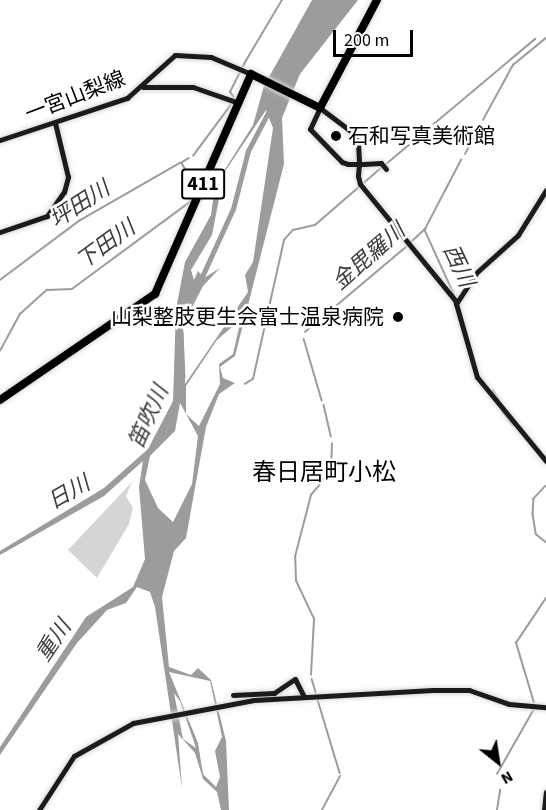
<!DOCTYPE html>
<html>
<head>
<meta charset="utf-8">
<style>
  body { margin:0 }
  #map { position:relative; width:546px; height:810px; overflow:hidden; background:#fff; font-family:"Source Sans 3","Noto Sans JP",sans-serif }
  div>[style] { position:absolute }
  [style*='--x'] { left:calc(var(--x)*1px); top:calc(var(--y)*1px); width:calc(var(--w)*1px); rotate:calc(var(--a)*1deg) }
  .green>* { inset:0; background:#d5d5d5 }
  .water>* { inset:0; background:#9c9c9c }
  .stream>* { height:1.5px; margin:-0.75px; padding:0 0.75px; transform-origin:0.75px; border-radius:0.75px; background:#9c9c9c }
  .river>* { height:4.5px; margin:-2.25px; padding:0 2.25px; transform-origin:2.25px; border-radius:2.25px; background:#9c9c9c }
  .roads { filter:drop-shadow(0 0 2px #dbdbdb) drop-shadow(0 0 2px #dbdbdb) }
  .secondary>* { height:5px; margin:-2.5px; padding:0 2.5px; transform-origin:2.5px; border-radius:2.5px; background:#1b1b1b }
  .highway>* { height:8px; margin:-4px; padding:0 4px; transform-origin:4px; border-radius:4px; background:#000 }
  .dots>* { width:16px; height:16px; translate:-50% -50%; box-sizing:border-box; border:3px solid #fff; border-radius:50% }
  span { translate:-50% -50%; white-space:nowrap; text-align:center; line-height:1.15; -webkit-text-stroke:5px #fff; paint-order:stroke }
  .shield-label span { padding:2px 4px; background:#fff; border:2px solid; border-radius:4px; -webkit-text-stroke-width:0 }
  .shield-label { font-size:20px; color:#000; font-weight:700 }
  .street-label { font-size:21px; color:#000 }
  .poi-label { font-size:21px; color:#000 }
  .left { translate:0 -50%; text-align:left }
  .right { translate:-100% -50%; text-align:right }
  .water-label { font-size:22px; color:#3d3d3d; font-style:italic }
  .quarter-label { font-size:24px; color:#000 }
  .north { position:absolute; left:468px; top:732px; width:60px; height:60px; -webkit-text-stroke:4px #fff; paint-order:stroke; rotate:150deg; font-size:16px; font-weight:700; line-height:24px; text-align:center; color:#000 }
  .north::after { content:''; display:block; margin:auto; width:21px; height:27px; background:#000; clip-path:polygon(50% 0,100% 100%,50% 72%,0 100%) }
  .scale { position:absolute; left:333px; top:30px; width:80px; height:27px; box-sizing:border-box; border:3px solid #000; border-top:0; padding-left:8px; font-size:18px; line-height:21px; white-space:nowrap; color:#000; -webkit-text-stroke:4px #fff; paint-order:stroke }
</style>
</head>
<body>
<div id="map">
  <div class="green">
    <div style="clip-path:polygon(132px 482px,126px 496px,133px 508px,129px 524px,97px 578px,68px 550px)"></div>
  </div>
  <div class="water">
    <div style="clip-path:polygon(evenodd,312px 0,358px 0,300px 74px,282px 118px,284px 164px,235px 356px,220px 367px,223px 378px,235px 383px,219px 394px,206px 427px,186px 538px,174px 551px,162px 597px,169px 667px,191px 675px,198px 668px,211px 680px,226px 741px,229px 810px,221px 810px,217px 792px,203px 779px,195px 753px,178px 734px,182px 788px,155px 607px,150px 592px,137px 587px,126px 603px,107px 610px,77px 643px,0 755px,0 747px,86px 617px,133px 587px,145px 559px,139px 487px,143px 461px,104px 496px,0 555px,0 551px,104px 488px,148px 449px,173px 401px,176px 309px,185px 262px,211px 215px,215px 185px,253px 125px,264px 86px,312px 0,266px 110px,273px 128px,253px 262px,245px 275px,248px 292px,185px 384px,183px 325px,203px 286px,220px 268px,204px 278px,198px 271px,194px 280px,191px 270px,212px 235px,224px 173px,266px 110px,312px 0,241px 319px,233px 354px,219px 364px,220px 384px,199px 426px,186px 414px,186px 386px,217px 340px,241px 319px,312px 0,180px 403px,198px 436px,192px 484px,173px 522px,158px 508px,145px 480px,150px 456px,175px 431px,180px 403px,312px 0,169px 672px,210px 681px,222px 737px,215px 751px,220px 777px,216px 787px,203px 774px,198px 743px,169px 672px,312px 0,174px 693px,180px 701px,196px 748px,183px 739px,174px 693px)"></div>
  </div>
  <div class="stream">
    <div style="--x:234;--y:98;--w:7;--a:-124"></div>
    <div style="--x:230;--y:92;--w:31;--a:-63"></div>
    <div style="--x:244;--y:64;--w:74;--a:-59.3"></div>
    <div style="--x:483;--y:120;--w:63;--a:-61.4"></div>
    <div style="--x:513;--y:65;--w:43;--a:-39.3"></div>
    <div style="--x:465;--y:154;--w:34;--a:-62"></div>
    <div style="--x:193;--y:156;--w:67;--a:-53.5"></div>
    <div style="--x:385;--y:165;--w:196;--a:-40"></div>
    <div style="--x:425;--y:230;--w:72;--a:65.6"></div>
    <div style="--x:410;--y:243;--w:21;--a:-43"></div>
    <div style="--x:425;--y:229;--w:78;--a:-62.4"></div>
    <div style="--x:0;--y:280;--w:99;--a:-36.8"></div>
    <div style="--x:79;--y:221;--w:116;--a:-29.9"></div>
    <div style="--x:305;--y:332;--w:133;--a:-40.1"></div>
    <div style="--x:304;--y:339;--w:64;--a:73.6"></div>
    <div style="--x:0;--y:351;--w:42;--a:-61.6"></div>
    <div style="--x:20;--y:314;--w:36;--a:-42"></div>
    <div style="--x:47;--y:290;--w:25;--a:-2"></div>
    <div style="--x:72;--y:289;--w:147;--a:-36.4"></div>
    <div style="--x:190;--y:202;--w:26;--a:-69"></div>
    <div style="--x:199;--y:178;--w:7;--a:146"></div>
    <div style="--x:193;--y:182;--w:22;--a:-122"></div>
    <div style="--x:181;--y:163;--w:9;--a:-32"></div>
    <div style="--x:245;--y:384;--w:9;--a:-32"></div>
    <div style="--x:253;--y:379;--w:142;--a:-77.4"></div>
    <div style="--x:284;--y:240;--w:13;--a:-48"></div>
    <div style="--x:293;--y:230;--w:23;--a:-13"></div>
    <div style="--x:315;--y:225;--w:87;--a:-40.8"></div>
    <div style="--x:493;--y:390;--w:15;--a:58"></div>
    <div style="--x:324;--y:405;--w:32;--a:77"></div>
    <div style="--x:502;--y:411;--w:18;--a:52"></div>
    <div style="--x:546;--y:486;--w:18;--a:133"></div>
    <div style="--x:534;--y:499;--w:15;--a:94"></div>
    <div style="--x:533;--y:514;--w:20;--a:81"></div>
    <div style="--x:536;--y:534;--w:13;--a:39"></div>
    <div style="--x:311;--y:675;--w:56;--a:-86.9"></div>
    <div style="--x:314;--y:619;--w:42;--a:-115.3"></div>
    <div style="--x:296;--y:581;--w:24;--a:-92"></div>
    <div style="--x:295;--y:557;--w:64;--a:-75.5"></div>
    <div style="--x:311;--y:495;--w:31;--a:-50"></div>
    <div style="--x:331;--y:471;--w:27;--a:-88"></div>
    <div style="--x:312;--y:679;--w:14;--a:73"></div>
    <div style="--x:318;--y:700;--w:76;--a:73.2"></div>
    <div style="--x:534;--y:703;--w:63;--a:-106.7"></div>
    <div style="--x:516;--y:643;--w:54;--a:-56.3"></div>
    <div style="--x:497;--y:774;--w:73;--a:-60.3"></div>
    <div style="--x:322;--y:810;--w:38;--a:-62"></div>
    <div style="--x:497;--y:810;--w:20;--a:-81"></div>
  </div>
  <div class="river">
    <div style="--x:200;--y:281;--w:79;--a:-65.4"></div>
    <div style="--x:233;--y:209;--w:60;--a:-75.5"></div>
    <div style="--x:248;--y:151;--w:47;--a:-62.4"></div>
    <div style="--x:181;--y:332;--w:45;--a:87.5"></div>
  </div>
  <div class="roads">
    <div class="secondary">
      <div style="--x:143;--y:87;--w:50;--a:0"></div>
      <div style="--x:193;--y:87;--w:49;--a:19.2"></div>
      <div style="--x:0;--y:140;--w:134;--a:-18.3"></div>
      <div style="--x:127;--y:98;--w:64;--a:-41.9"></div>
      <div style="--x:175;--y:55;--w:36;--a:3"></div>
      <div style="--x:211;--y:57;--w:43;--a:23"></div>
      <div style="--x:386;--y:169;--w:8;--a:-130"></div>
      <div style="--x:381;--y:163;--w:22;--a:177"></div>
      <div style="--x:359;--y:164;--w:11;--a:180"></div>
      <div style="--x:348;--y:164;--w:6;--a:-162"></div>
      <div style="--x:342;--y:162;--w:46;--a:-134.1"></div>
      <div style="--x:310;--y:129;--w:23;--a:-65"></div>
      <div style="--x:320;--y:108;--w:40;--a:37"></div>
      <div style="--x:352;--y:132;--w:13;--a:61"></div>
      <div style="--x:358;--y:143;--w:21;--a:87"></div>
      <div style="--x:359;--y:164;--w:12;--a:95"></div>
      <div style="--x:358;--y:176;--w:8;--a:76"></div>
      <div style="--x:360;--y:184;--w:150;--a:50.7"></div>
      <div style="--x:455;--y:300;--w:80;--a:74.1"></div>
      <div style="--x:477;--y:377;--w:109;--a:50.6"></div>
      <div style="--x:0;--y:232;--w:50;--a:-18.8"></div>
      <div style="--x:47;--y:216;--w:29;--a:-55"></div>
      <div style="--x:64;--y:192;--w:16;--a:-75"></div>
      <div style="--x:68;--y:177;--w:56;--a:-103.5"></div>
      <div style="--x:456;--y:304;--w:37;--a:-57"></div>
      <div style="--x:476;--y:273;--w:57;--a:-42.1"></div>
      <div style="--x:518;--y:235;--w:53;--a:-58.1"></div>
      <div style="--x:233;--y:695;--w:41;--a:-2.8"></div>
      <div style="--x:274;--y:693;--w:25;--a:-34"></div>
      <div style="--x:295;--y:679;--w:20;--a:63"></div>
      <div style="--x:39;--y:810;--w:64;--a:-57.1"></div>
      <div style="--x:74;--y:756;--w:68;--a:-29.2"></div>
      <div style="--x:133;--y:723;--w:123;--a:-10.8"></div>
      <div style="--x:254;--y:700;--w:179;--a:-3.2"></div>
      <div style="--x:433;--y:690;--w:36;--a:0"></div>
      <div style="--x:469;--y:690;--w:42;--a:19.3"></div>
      <div style="--x:509;--y:704;--w:37;--a:5"></div>
      <div style="--x:544;--y:810;--w:18;--a:-84"></div>
    </div>
    <div class="highway">
      <div style="--x:0;--y:400;--w:188;--a:-34.4"></div>
      <div style="--x:155;--y:294;--w:240;--a:-66.4"></div>
      <div style="--x:251;--y:74;--w:77;--a:26.2"></div>
      <div style="--x:320;--y:108;--w:122;--a:-62.2"></div>
    </div>
  </div>
  <div class="dots">
    <div style="left:336px;top:136px;background:#000"></div>
    <div style="left:398px;top:317px;background:#000"></div>
  </div>
  <div class="shield-label">
    <span style="left:203px;top:184px">411</span>
  </div>
  <div class="street-label">
    <span style="left:75px;top:96px;rotate:-21deg">一宮山梨線</span>
  </div>
  <div class="poi-label">
    <span class="left" style="left:348px;top:136px">石和写真美術館</span>
    <span class="right" style="left:384px;top:317px">山梨整肢更生会富士温泉病院</span>
  </div>
  <div class="water-label">
    <span style="left:80px;top:205px;rotate:-33deg">坪田川</span>
    <span style="left:106px;top:245px;rotate:-36deg">下田川</span>
    <span style="left:369px;top:257px;rotate:-41deg">金毘羅川</span>
    <span style="left:458px;top:266px;rotate:65deg">西川</span>
    <span style="left:149px;top:417px;rotate:-66deg">笛吹川</span>
    <span style="left:69px;top:493px;rotate:-30deg">日川</span>
    <span style="left:54px;top:641px;rotate:-56deg">重川</span>
  </div>
  <div class="quarter-label">
    <span style="left:324px;top:473px">春日居町小松</span>
  </div>
  <div class="north">N</div>
  <div class="scale">200 m</div>
</div>
</body>
</html>
